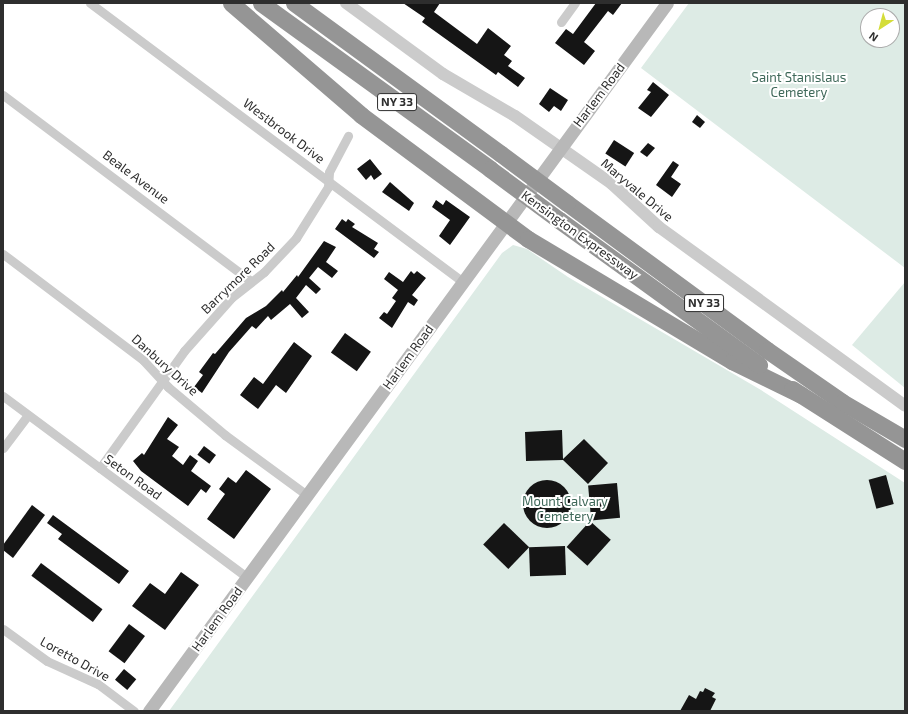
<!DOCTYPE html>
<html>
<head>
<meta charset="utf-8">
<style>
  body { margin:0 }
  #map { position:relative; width:908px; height:714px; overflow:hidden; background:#fff; font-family:"Exo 2",sans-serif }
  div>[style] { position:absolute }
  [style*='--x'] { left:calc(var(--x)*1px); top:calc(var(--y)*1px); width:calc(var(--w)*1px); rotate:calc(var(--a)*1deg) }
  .green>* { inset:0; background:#ddebe5 }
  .building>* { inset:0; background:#151515; transform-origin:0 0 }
  .round { border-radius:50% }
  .minor>* { height:9px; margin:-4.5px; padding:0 4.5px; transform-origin:4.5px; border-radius:4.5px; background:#cbcbcb }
  .tertiary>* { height:12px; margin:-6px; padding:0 6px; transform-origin:6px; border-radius:6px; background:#cbcbcb }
  .secondary>* { height:13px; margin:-6.5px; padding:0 6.5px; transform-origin:6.5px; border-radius:6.5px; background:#b8b8b8 }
  .motorway>* { height:17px; margin:-8.5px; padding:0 8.5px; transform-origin:8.5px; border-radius:8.5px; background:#959595 }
  .motorway-bridge>* { height:17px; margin:-8.5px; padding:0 8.5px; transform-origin:8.5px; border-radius:8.5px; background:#959595 }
  span { translate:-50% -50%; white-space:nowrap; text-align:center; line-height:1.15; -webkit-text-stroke:4px #fff; paint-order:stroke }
  .shield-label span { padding:1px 3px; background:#fff; border:1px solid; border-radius:3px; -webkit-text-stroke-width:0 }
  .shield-label { font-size:12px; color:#2e2e2e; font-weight:700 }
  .park-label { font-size:13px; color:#3e6859 }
  .street-label { font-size:13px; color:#2e2e2e }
  .frame { position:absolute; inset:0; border:4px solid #2e2e2e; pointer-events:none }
  .north { position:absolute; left:860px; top:8px; width:40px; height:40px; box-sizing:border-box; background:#fff; border:1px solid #ababab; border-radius:50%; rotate:216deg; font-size:11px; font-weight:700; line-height:16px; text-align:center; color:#2e2e2e }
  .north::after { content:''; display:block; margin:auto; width:14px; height:18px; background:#d4dd39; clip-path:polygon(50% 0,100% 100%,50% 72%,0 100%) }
</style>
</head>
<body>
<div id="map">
  <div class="green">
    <div style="clip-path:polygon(evenodd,689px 3px,905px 3px,905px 268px,641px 68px,689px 3px,868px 16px,892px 16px,892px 40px,868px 40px,868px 16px)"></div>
    <div style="clip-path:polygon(513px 245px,527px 249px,568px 277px,761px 390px,905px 483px,905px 711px,169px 711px,502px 253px)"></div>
    <div style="clip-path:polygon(905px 282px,905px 388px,852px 345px)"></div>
  </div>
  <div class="building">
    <div style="clip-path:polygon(403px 3px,440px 3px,434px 12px,477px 44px,488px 28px,511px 46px,504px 55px,512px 61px,508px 66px,525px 78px,518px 87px,498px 72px,496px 75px,422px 22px,425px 18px)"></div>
    <div style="clip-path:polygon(596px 3px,622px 3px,613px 15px,608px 11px,584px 42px,595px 51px,584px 65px,555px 43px,566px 29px,573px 34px)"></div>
    <div style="clip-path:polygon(653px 82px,669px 95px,651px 117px,638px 108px,651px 92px,647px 90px)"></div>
    <div style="clip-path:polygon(550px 88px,568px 100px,561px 111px,554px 106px,549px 112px,539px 104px)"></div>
    <div style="clip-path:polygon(697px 115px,705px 122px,700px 128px,692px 122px)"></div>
    <div style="left:614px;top:140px;width:24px;height:16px;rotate:33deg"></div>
    <div style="clip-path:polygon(648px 143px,655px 148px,647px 157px,640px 152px)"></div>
    <div style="clip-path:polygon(370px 159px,382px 174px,374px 180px,371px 175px,366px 180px,357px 169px)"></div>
    <div style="clip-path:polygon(673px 161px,679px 165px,671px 177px,681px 184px,672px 197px,656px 185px)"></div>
    <div style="clip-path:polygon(390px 182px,414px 203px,409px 211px,382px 192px)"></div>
    <div style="clip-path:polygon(436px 200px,443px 205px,446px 200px,470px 217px,450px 245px,439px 236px,450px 220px,432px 207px)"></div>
    <div style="clip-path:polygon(342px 219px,346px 222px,348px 219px,355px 224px,352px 227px,378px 243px,374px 249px,379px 252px,374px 258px,335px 229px)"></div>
    <div style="clip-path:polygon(324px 241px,336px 247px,326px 262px,338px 271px,332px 278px,318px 267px,309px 278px,321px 289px,316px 294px,306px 285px,296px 298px,309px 312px,302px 318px,290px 304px,271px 320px,268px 316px,256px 329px,252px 326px,229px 352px,202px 393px,194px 387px,203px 375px,199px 372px,213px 353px,215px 354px,246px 318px,266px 306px,282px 290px,283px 292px,297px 275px,298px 277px)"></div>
    <div style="clip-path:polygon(411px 271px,414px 274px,417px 271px,426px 278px,412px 295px,418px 300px,414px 306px,408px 302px,392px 328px,379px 318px,384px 312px,387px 314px,396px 301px,392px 298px,398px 290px,384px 279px,389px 272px,403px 282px)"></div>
    <div style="left:345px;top:333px;width:32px;height:24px;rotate:36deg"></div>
    <div style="clip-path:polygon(294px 342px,312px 356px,286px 393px,276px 385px,258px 409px,240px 395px,254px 377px,263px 384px)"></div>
    <div style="clip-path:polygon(168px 417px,178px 425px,167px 439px,179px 447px,172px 456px,183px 465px,190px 455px,198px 461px,191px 471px,211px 486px,206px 493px,201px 489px,188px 506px,141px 471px,133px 461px,142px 453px,144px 455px)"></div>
    <div style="clip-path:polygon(562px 430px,563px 459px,584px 439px,608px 463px,588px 484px,563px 460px,526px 461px,525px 432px)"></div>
    <div style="left:204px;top:446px;width:15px;height:11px;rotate:37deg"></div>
    <div style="clip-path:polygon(246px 470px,271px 489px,234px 539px,207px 519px,225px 494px,219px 489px,228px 477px,236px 483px)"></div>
    <div style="left:886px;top:475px;width:30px;height:18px;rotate:75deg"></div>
    <div class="round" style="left:523px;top:480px;width:48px;height:48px"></div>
    <div style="left:617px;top:483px;width:35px;height:29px;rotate:85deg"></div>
    <div style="clip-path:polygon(32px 505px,45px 515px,13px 558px,3px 550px,3px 545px)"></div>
    <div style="clip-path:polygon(53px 515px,129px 571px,119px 584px,58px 539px,62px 534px,47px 523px)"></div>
    <div style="left:590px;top:521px;width:28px;height:35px;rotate:42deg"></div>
    <div style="left:504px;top:523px;width:35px;height:30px;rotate:44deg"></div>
    <div style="left:565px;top:546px;width:29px;height:36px;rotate:88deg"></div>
    <div style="left:41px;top:563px;width:77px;height:16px;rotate:37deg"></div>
    <div style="clip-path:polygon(181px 572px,199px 585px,165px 630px,132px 606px,150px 583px,165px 594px)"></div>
    <div style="left:129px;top:624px;width:20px;height:34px;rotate:37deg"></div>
    <div style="left:124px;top:669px;width:16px;height:14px;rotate:40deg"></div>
    <div style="clip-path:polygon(705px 688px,715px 693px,712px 697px,716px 699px,710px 711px,680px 711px,689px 695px,696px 699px,700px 691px,703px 692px)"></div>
  </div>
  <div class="minor">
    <div style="--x:90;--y:3;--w:464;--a:36.8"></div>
    <div style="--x:561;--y:22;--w:24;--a:-54"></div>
    <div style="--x:3;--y:95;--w:310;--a:36.9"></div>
    <div style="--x:3;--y:254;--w:176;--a:37.1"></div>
    <div style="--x:143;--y:360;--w:37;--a:47"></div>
    <div style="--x:168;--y:387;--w:75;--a:40.1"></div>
    <div style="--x:225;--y:435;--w:103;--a:36.3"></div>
    <div style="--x:3;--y:396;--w:305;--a:36.6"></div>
    <div style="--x:3;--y:448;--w:41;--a:-52.9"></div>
    <div style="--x:100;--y:468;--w:144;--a:-54.3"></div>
    <div style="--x:184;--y:351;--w:71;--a:-48.4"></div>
    <div style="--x:231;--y:298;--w:42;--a:-38.2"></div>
    <div style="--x:264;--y:272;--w:47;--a:-46.7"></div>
    <div style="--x:296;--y:238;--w:60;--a:-57.9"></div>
    <div style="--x:328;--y:187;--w:15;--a:-86"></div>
    <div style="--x:329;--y:172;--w:41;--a:-62.2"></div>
    <div style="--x:3;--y:629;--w:54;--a:36"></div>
    <div style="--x:47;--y:661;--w:56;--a:24.3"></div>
    <div style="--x:98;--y:684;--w:45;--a:36.9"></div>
  </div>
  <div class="tertiary">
    <div style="--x:346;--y:3;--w:120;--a:36.2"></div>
    <div style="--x:443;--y:74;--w:83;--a:30.3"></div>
    <div style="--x:515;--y:116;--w:118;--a:35"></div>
    <div style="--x:612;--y:184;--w:64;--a:42.5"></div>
    <div style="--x:659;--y:227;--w:304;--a:36"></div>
  </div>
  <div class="secondary">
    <div style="--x:149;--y:711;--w:877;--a:-53.81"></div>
  </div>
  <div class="motorway">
    <div style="--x:231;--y:3;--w:172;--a:40.7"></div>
    <div style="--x:361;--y:115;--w:208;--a:36.6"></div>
    <div style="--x:528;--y:239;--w:238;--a:30.9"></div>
    <div style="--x:732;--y:361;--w:77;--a:26.2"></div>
    <div style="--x:261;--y:3;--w:283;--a:35.9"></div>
    <div style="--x:294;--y:3;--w:256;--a:36.1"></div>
    <div style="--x:567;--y:203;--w:248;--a:36.3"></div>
    <div style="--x:767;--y:350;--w:91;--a:34.7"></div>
    <div style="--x:842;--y:402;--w:73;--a:30.4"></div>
    <div style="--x:559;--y:220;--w:247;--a:35.9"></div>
    <div style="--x:792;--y:389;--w:134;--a:32.5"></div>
  </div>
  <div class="motorway-bridge">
    <div style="--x:501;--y:154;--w:82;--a:36.6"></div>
    <div style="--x:490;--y:169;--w:86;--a:36.5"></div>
  </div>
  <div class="shield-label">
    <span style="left:397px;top:102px">NY 33</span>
    <span style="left:704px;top:303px">NY 33</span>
  </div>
  <div class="park-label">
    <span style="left:799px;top:85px">Saint Stanislaus<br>Cemetery</span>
    <span style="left:565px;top:509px">Mount Calvary<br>Cemetery</span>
  </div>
  <div class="street-label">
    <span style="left:599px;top:95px;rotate:-53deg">Harlem Road</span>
    <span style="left:284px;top:131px;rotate:37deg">Westbrook Drive</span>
    <span style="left:136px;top:177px;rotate:37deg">Beale Avenue</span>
    <span style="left:637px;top:190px;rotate:40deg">Maryvale Drive</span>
    <span style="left:580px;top:235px;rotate:36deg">Kensington Expressway</span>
    <span style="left:238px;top:278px;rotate:-44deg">Barrymore Road</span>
    <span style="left:408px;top:357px;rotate:-54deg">Harlem Road</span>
    <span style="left:165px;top:365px;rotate:42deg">Danbury Drive</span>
    <span style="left:133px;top:477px;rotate:36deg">Seton Road</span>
    <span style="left:217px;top:619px;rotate:-54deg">Harlem Road</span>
    <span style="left:75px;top:659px;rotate:29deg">Loretto Drive</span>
  </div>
  <div class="frame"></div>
  <div class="north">N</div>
</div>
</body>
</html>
